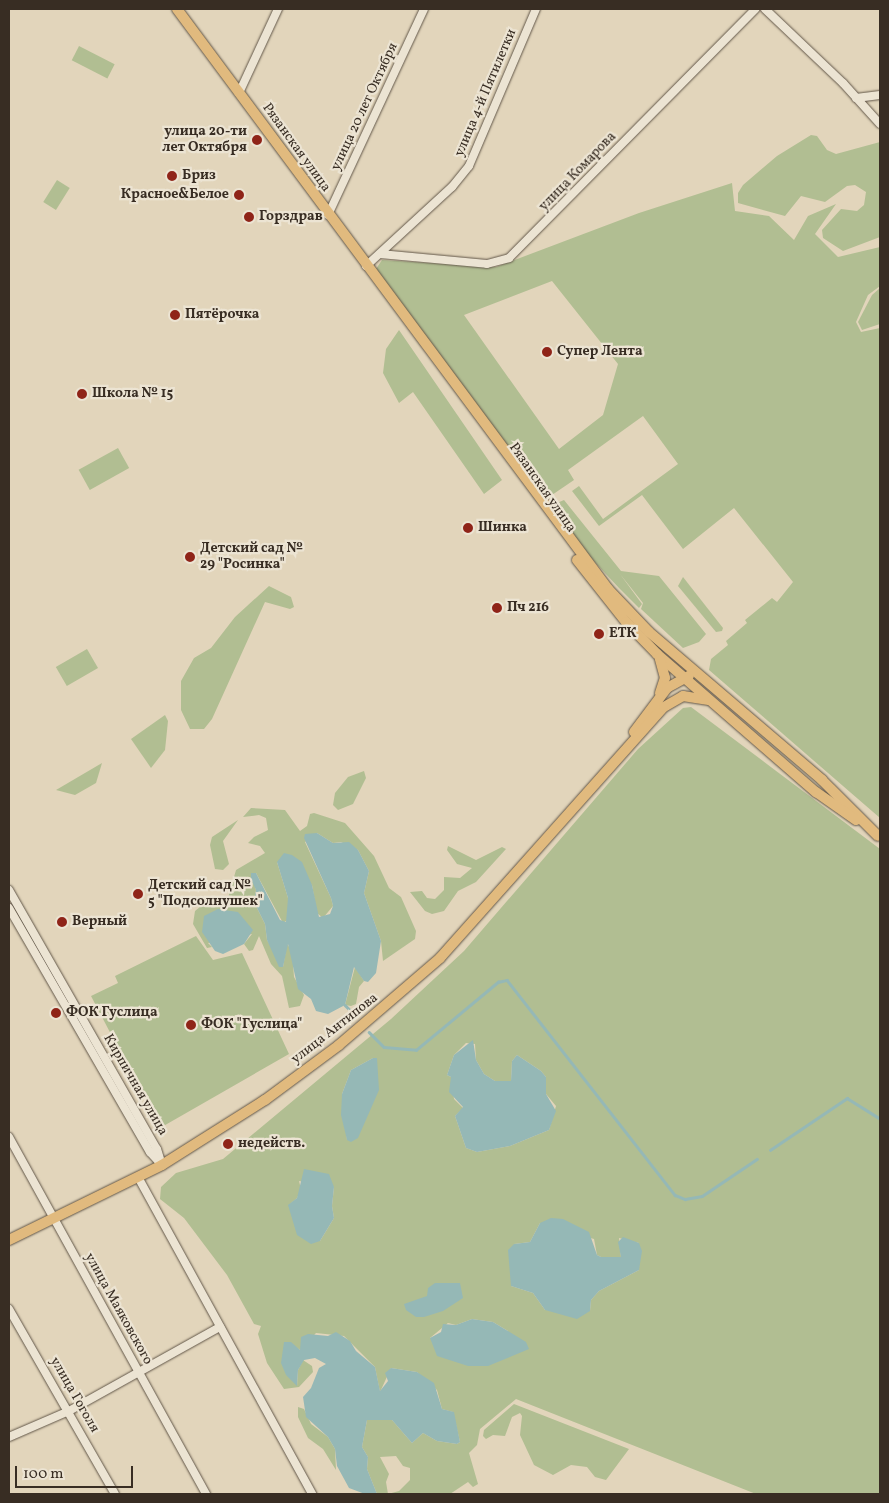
<!DOCTYPE html>
<html>
<head>
<meta charset="utf-8">
<style>
  body { margin:0 }
  #map { position:relative; width:889px; height:1503px; overflow:hidden; background:#e2d5bb; font-family:Vollkorn,serif }
  div>[style] { position:absolute }
  [style*='--x'] { left:calc(var(--x)*1px); top:calc(var(--y)*1px); width:calc(var(--w)*1px); rotate:calc(var(--a)*1deg) }
  .green>* { inset:0; background:#b1be92; transform-origin:0 0 }
  .water>* { inset:0; background:#95b8b6 }
  .stream>* { height:2.5px; margin:-1.25px; padding:0 1.25px; transform-origin:1.25px; border-radius:1.25px; background:#95b8b6 }
  .roads { filter:drop-shadow(0 0 1px #625749) drop-shadow(0 0 1px #625749) }
  .minor>* { height:8px; margin:-4px; padding:0 4px; transform-origin:4px; border-radius:4px; background:#ece4d3 }
  .major>* { height:10px; margin:-5px; padding:0 5px; transform-origin:5px; border-radius:5px; background:#e1ba7e }
  .dots>* { width:14px; height:14px; translate:-50% -50%; box-sizing:border-box; border:2px solid #ece4d3; border-radius:50% }
  span { translate:-50% -50%; white-space:nowrap; text-align:center; line-height:1.15; -webkit-text-stroke:4.5px #ece4d3; paint-order:stroke }
  .street-label { font-size:14px; color:#382d23 }
  .poi-label { font-size:14px; color:#382d23; font-weight:700 }
  .right { translate:-100% -50%; text-align:right }
  .left { translate:0 -50%; text-align:left }
  .frame { position:absolute; inset:0; border:10px solid #382d23; pointer-events:none }
  .scale { position:absolute; left:15px; top:1466px; width:118px; height:22px; box-sizing:border-box; border:2px solid #382d23; border-top:0; padding-left:6px; font-size:15px; line-height:18px; white-space:nowrap; color:#382d23; -webkit-text-stroke:4px #ece4d3; paint-order:stroke }
</style>
</head>
<body>
<div id="map">
  <div class="green">
    <div style="left:79px;top:46px;width:40px;height:16px;rotate:27deg"></div>
    <div style="clip-path:polygon(811px 135px,817px 136px,827px 150px,836px 154px,880px 142px,880px 237px,843px 251px,823px 238px,822px 230px,841px 209px,857px 211px,864px 205px,866px 192px,855px 185px,847px 186px,825px 202px,801px 196px,785px 216px,738px 203px,738px 193px,743px 185px,777px 156px)"></div>
    <div style="left:57px;top:180px;width:15px;height:26px;rotate:32deg"></div>
    <div style="clip-path:polygon(evenodd,732px 183px,735px 211px,769px 216px,794px 240px,808px 216px,836px 204px,815px 234px,838px 257px,880px 247px,880px 286px,868px 295px,856px 322px,861px 332px,880px 328px,880px 818px,709px 670px,711px 659px,728px 645px,726px 641px,747px 623px,745px 620px,772px 598px,777px 602px,793px 582px,734px 508px,683px 549px,642px 495px,599px 526px,572px 491px,579px 486px,603px 519px,678px 464px,643px 416px,568px 470px,574px 480px,549px 497px,541px 497px,376px 269px,382px 260px,496px 267px,639px 213px,732px 183px,552px 281px,618px 364px,603px 415px,559px 449px,464px 315px,552px 281px)"></div>
    <div style="clip-path:polygon(880px 288px,880px 324px,862px 330px,858px 322px,872px 295px)"></div>
    <div style="clip-path:polygon(399px 330px,502px 480px,484px 494px,413px 392px,399px 403px,383px 373px,386px 349px)"></div>
    <div style="left:118px;top:448px;width:23px;height:45px;rotate:61deg"></div>
    <div style="clip-path:polygon(564px 500px,621px 571px,659px 576px,706px 634px,699px 642px,683px 648px,641px 609px,643px 603px,620px 574px,642px 604px,639px 608px,619px 588px,590px 557px,556px 510px,557px 503px)"></div>
    <div style="clip-path:polygon(683px 577px,723px 628px,722px 631px,716px 632px,678px 586px)"></div>
    <div style="clip-path:polygon(269px 586px,291px 597px,294px 607px,290px 609px,265px 602px,212px 719px,204px 729px,190px 729px,181px 710px,181px 681px,194px 658px,211px 648px,235px 617px)"></div>
    <div style="left:87px;top:649px;width:22px;height:36px;rotate:60deg"></div>
    <div style="clip-path:polygon(evenodd,691px 707px,880px 849px,880px 1494px,756px 1494px,516px 1399px,480px 1429px,477px 1445px,469px 1453px,478px 1484px,473px 1487px,468px 1482px,450px 1494px,377px 1494px,367px 1469px,368px 1457px,362px 1447px,367px 1420px,392px 1420px,412px 1443px,423px 1433px,437px 1441px,457px 1444px,460px 1442px,453px 1412px,442px 1409px,437px 1390px,417px 1372px,391px 1368px,380px 1392px,375px 1367px,344px 1336px,316px 1333px,300px 1350px,297px 1348px,297px 1386px,298px 1370px,303px 1360px,312px 1366px,313px 1372px,299px 1387px,284px 1389px,267px 1363px,258px 1334px,261px 1326px,254px 1324px,227px 1275px,184px 1218px,160px 1199px,161px 1187px,176px 1173px,223px 1159px,391px 1019px,464px 951px,638px 749px,683px 708px,691px 707px,466px 1043px,475px 1044px,476px 1060px,484px 1074px,495px 1081px,511px 1081px,512px 1061px,517px 1055px,541px 1071px,546px 1077px,546px 1094px,556px 1106px,549px 1130px,510px 1146px,477px 1152px,466px 1148px,455px 1116px,463px 1108px,454px 1099px,451px 1077px,447px 1075px,454px 1055px,466px 1043px,691px 707px,373px 1058px,347px 1140px,342px 1094px,351px 1070px,373px 1058px,691px 707px,299px 1181px,334px 1187px,332px 1206px,334px 1218px,320px 1241px,289px 1205px,297px 1198px,301px 1189px,299px 1181px,691px 707px,540px 1223px,594px 1239px,597px 1255px,601px 1257px,621px 1257px,619px 1238px,639px 1243px,639px 1270px,599px 1291px,591px 1300px,590px 1311px,545px 1310px,533px 1293px,511px 1286px,514px 1244px,530px 1242px,540px 1223px,691px 707px,472px 1319px,493px 1322px,508px 1331px,430px 1338px,448px 1323px,456px 1325px,472px 1319px,691px 707px,396px 1456px,403px 1466px,410px 1468px,410px 1480px,399px 1491px,388px 1494px,386px 1482px,389px 1474px,380px 1457px,396px 1456px)"></div>
    <div style="clip-path:polygon(165px 715px,168px 721px,165px 750px,151px 768px,131px 739px)"></div>
    <div style="clip-path:polygon(102px 763px,96px 783px,75px 795px,56px 790px)"></div>
    <div style="clip-path:polygon(364px 771px,366px 778px,353px 804px,338px 810px,333px 805px,335px 793px,348px 777px)"></div>
    <div style="clip-path:polygon(251px 808px,285px 810px,300px 831px,307px 826px,310px 814px,314px 813px,345px 823px,374px 856px,389px 888px,401px 897px,416px 931px,415px 939px,383px 961px,381px 941px,364px 893px,369px 871px,358px 850px,341px 842px,333px 843px,317px 833px,305px 842px,331px 898px,333px 906px,323px 918px,317px 913px,312px 885px,277px 862px,288px 898px,289px 919px,283px 923px,256px 873px,251px 873px,256px 890px,254px 902px,265px 924px,267px 940px,283px 967px,287px 944px,292px 951px,294px 977px,304px 995px,300px 1006px,289px 1008px,282px 976px,271px 964px,259px 936px,253px 950px,249px 951px,244px 944px,252px 934px,208px 943px,212px 947px,207px 948px,193px 924px,195px 911px,211px 898px,228px 898px,236px 870px,265px 853px,260px 846px,248px 843px,254px 837px,268px 830px,266px 818px,259px 815px,243px 817px)"></div>
    <div style="clip-path:polygon(238px 820px,223px 841px,229px 864px,223px 870px,215px 869px,210px 845px,212px 837px)"></div>
    <div style="clip-path:polygon(448px 846px,476px 860px,502px 847px,506px 849px,476px 882px,458px 891px,444px 911px,432px 914px,425px 911px,410px 892px,422px 891px,427px 898px,435px 899px,444px 890px,444px 877px,460px 878px,472px 868px,457px 864px,447px 850px)"></div>
    <div style="clip-path:polygon(196px 936px,213px 960px,242px 953px,289px 1054px,160px 1128px,91px 996px,118px 983px,115px 976px)"></div>
    <div style="clip-path:polygon(355px 967px,364px 981px,359px 987px,356px 1004px,351px 1006px,345px 1005px)"></div>
    <div style="clip-path:polygon(514px 1404px,629px 1449px,606px 1480px,595px 1477px,587px 1467px,571px 1465px,553px 1475px,534px 1465px,520px 1435px,522px 1416px,520px 1413px,512px 1417px,505px 1436px,493px 1435px,486px 1439px,483px 1436px,484px 1430px)"></div>
    <div style="clip-path:polygon(298px 1407px,304px 1409px,311px 1424px,328px 1437px,335px 1449px,336px 1470px,323px 1449px,308px 1438px,298px 1417px)"></div>
  </div>
  <div class="water">
    <div style="clip-path:polygon(317px 833px,333px 843px,349px 842px,358px 850px,369px 871px,364px 893px,381px 941px,376px 973px,368px 982px,364px 981px,354px 967px,345px 1005px,328px 1014px,316px 1011px,311px 999px,298px 989px,288px 944px,283px 967px,279px 967px,267px 940px,265px 924px,254px 902px,256px 890px,251px 879px,251px 873px,256px 873px,280px 920px,286px 922px,288px 898px,277px 862px,284px 853px,292px 855px,302px 862px,312px 885px,319px 917px,330px 914px,333px 906px,331px 898px,304px 838px,305px 834px)"></div>
    <div style="clip-path:polygon(218px 909px,238px 912px,253px 930px,244px 944px,223px 954px,215px 951px,202px 932px,204px 916px)"></div>
    <div style="clip-path:polygon(473px 1040px,476px 1060px,484px 1074px,495px 1081px,511px 1081px,512px 1061px,517px 1055px,541px 1071px,546px 1077px,546px 1094px,556px 1111px,549px 1130px,510px 1146px,477px 1152px,466px 1148px,455px 1116px,463px 1107px,449px 1092px,451px 1077px,447px 1075px,454px 1055px)"></div>
    <div style="clip-path:polygon(373px 1058px,377px 1058px,379px 1090px,358px 1138px,351px 1142px,347px 1140px,341px 1115px,342px 1094px,351px 1070px)"></div>
    <div style="clip-path:polygon(304px 1169px,329px 1174px,334px 1187px,332px 1206px,334px 1218px,320px 1241px,311px 1244px,297px 1235px,288px 1205px,297px 1198px)"></div>
    <div style="clip-path:polygon(551px 1218px,563px 1219px,589px 1232px,597px 1255px,601px 1257px,621px 1257px,618px 1242px,623px 1237px,639px 1243px,642px 1251px,639px 1270px,599px 1291px,591px 1300px,590px 1311px,577px 1319px,545px 1310px,533px 1293px,511px 1286px,508px 1250px,514px 1244px,530px 1242px,540px 1223px)"></div>
    <div style="clip-path:polygon(435px 1283px,460px 1283px,463px 1298px,443px 1311px,424px 1317px,416px 1317px,406px 1310px,404px 1304px,427px 1296px,428px 1288px)"></div>
    <div style="clip-path:polygon(472px 1319px,493px 1322px,526px 1342px,529px 1349px,488px 1366px,468px 1366px,437px 1356px,430px 1338px,441px 1332px,443px 1324px,456px 1325px)"></div>
    <div style="clip-path:polygon(336px 1332px,350px 1341px,356px 1351px,375px 1367px,380px 1391px,388px 1381px,385px 1373px,391px 1368px,417px 1372px,434px 1383px,442px 1409px,454px 1412px,460px 1442px,457px 1444px,437px 1441px,423px 1433px,412px 1443px,392px 1420px,367px 1420px,362px 1447px,368px 1457px,367px 1469px,377px 1494px,365px 1494px,349px 1488px,337px 1466px,335px 1449px,328px 1437px,306px 1417px,303px 1397px,311px 1388px,319px 1368px,326px 1364px,315px 1358px,304px 1360px,298px 1370px,297px 1386px,286px 1375px,281px 1363px,284px 1342px,291px 1342px,300px 1350px,301px 1337px,308px 1334px,328px 1336px)"></div>
  </div>
  <div class="stream">
    <div style="--x:345;--y:1005;--w:6;--a:45"></div>
    <div style="--x:369;--y:1032;--w:21;--a:45"></div>
    <div style="--x:384;--y:1047;--w:32;--a:5"></div>
    <div style="--x:416;--y:1050;--w:107;--a:-39.7"></div>
    <div style="--x:498;--y:982;--w:9;--a:-13"></div>
    <div style="--x:507;--y:980;--w:273;--a:52"></div>
    <div style="--x:675;--y:1195;--w:11;--a:22"></div>
    <div style="--x:685;--y:1199;--w:17;--a:-10"></div>
    <div style="--x:702;--y:1196;--w:66;--a:-33.9"></div>
    <div style="--x:770;--y:1150;--w:93;--a:-34"></div>
    <div style="--x:847;--y:1098;--w:39;--a:32"></div>
  </div>
  <div class="roads">
    <div class="minor">
      <div style="--x:765;--y:9;--w:108;--a:43.5"></div>
      <div style="--x:843;--y:83;--w:55;--a:47.9"></div>
      <div style="--x:239;--y:93;--w:93;--a:-65.1"></div>
      <div style="--x:856;--y:98;--w:24;--a:-7"></div>
      <div style="--x:328;--y:215;--w:227;--a:-65"></div>
      <div style="--x:380;--y:254;--w:107;--a:5.3"></div>
      <div style="--x:487;--y:264;--w:23;--a:-15"></div>
      <div style="--x:509;--y:258;--w:350;--a:-45.3"></div>
      <div style="--x:366;--y:266;--w:117;--a:-42.6"></div>
      <div style="--x:452;--y:187;--w:27;--a:-51"></div>
      <div style="--x:469;--y:166;--w:171;--a:-66.9"></div>
      <div style="--x:9;--y:890;--w:298;--a:60.3"></div>
      <div style="--x:157;--y:1149;--w:17;--a:73"></div>
      <div style="--x:9;--y:908;--w:282;--a:60"></div>
      <div style="--x:150;--y:1152;--w:15;--a:48"></div>
      <div style="--x:9;--y:1137;--w:408;--a:61.1"></div>
      <div style="--x:138;--y:1177;--w:362;--a:61.2"></div>
      <div style="--x:9;--y:1309;--w:213;--a:60.2"></div>
      <div style="--x:9;--y:1437;--w:65;--a:-23.4"></div>
      <div style="--x:69;--y:1411;--w:173;--a:-29.1"></div>
    </div>
    <div class="major">
      <div style="--x:177;--y:9;--w:723;--a:53.38"></div>
      <div style="--x:608;--y:589;--w:59;--a:46.4"></div>
      <div style="--x:649;--y:632;--w:228;--a:40.5"></div>
      <div style="--x:822;--y:780;--w:79;--a:45"></div>
      <div style="--x:577;--y:560;--w:79;--a:51.7"></div>
      <div style="--x:626;--y:622;--w:45;--a:45.9"></div>
      <div style="--x:657;--y:654;--w:211;--a:41"></div>
      <div style="--x:816;--y:792;--w:49;--a:35"></div>
      <div style="--x:660;--y:693;--w:16;--a:-72"></div>
      <div style="--x:665;--y:678;--w:20;--a:-105"></div>
      <div style="--x:634;--y:732;--w:55;--a:-53.1"></div>
      <div style="--x:667;--y:688;--w:25;--a:-29"></div>
      <div style="--x:9;--y:1240;--w:170;--a:-26.1"></div>
      <div style="--x:162;--y:1165;--w:122;--a:-32.3"></div>
      <div style="--x:265;--y:1100;--w:92;--a:-36.6"></div>
      <div style="--x:339;--y:1045;--w:133;--a:-40.7"></div>
      <div style="--x:440;--y:958;--w:336;--a:-48.3"></div>
      <div style="--x:664;--y:707;--w:22;--a:-30"></div>
      <div style="--x:683;--y:696;--w:26;--a:9"></div>
    </div>
  </div>
  <div class="dots">
    <div style="left:257px;top:140px;background:#8f2418"></div>
    <div style="left:172px;top:176px;background:#8f2418"></div>
    <div style="left:239px;top:195px;background:#8f2418"></div>
    <div style="left:249px;top:217px;background:#8f2418"></div>
    <div style="left:175px;top:315px;background:#8f2418"></div>
    <div style="left:547px;top:352px;background:#8f2418"></div>
    <div style="left:82px;top:394px;background:#8f2418"></div>
    <div style="left:468px;top:528px;background:#8f2418"></div>
    <div style="left:190px;top:557px;background:#8f2418"></div>
    <div style="left:497px;top:608px;background:#8f2418"></div>
    <div style="left:599px;top:634px;background:#8f2418"></div>
    <div style="left:138px;top:894px;background:#8f2418"></div>
    <div style="left:62px;top:922px;background:#8f2418"></div>
    <div style="left:56px;top:1013px;background:#8f2418"></div>
    <div style="left:191px;top:1025px;background:#8f2418"></div>
    <div style="left:228px;top:1144px;background:#8f2418"></div>
  </div>
  <div class="street-label">
    <span style="left:486px;top:93px;rotate:-67deg">улица 4-й Пятилетки</span>
    <span style="left:365px;top:107px;rotate:-65deg">улица 20 лет Октября</span>
    <span style="left:296px;top:148px;rotate:54deg">Рязанская улица</span>
    <span style="left:578px;top:172px;rotate:-46deg">улица Комарова</span>
    <span style="left:542px;top:488px;rotate:55deg">Рязанская улица</span>
    <span style="left:335px;top:1029px;rotate:-38deg">улица Антипова</span>
    <span style="left:135px;top:1085px;rotate:60deg">Кирпичная улица</span>
    <span style="left:118px;top:1309px;rotate:61deg">улица Маяковского</span>
    <span style="left:74px;top:1395px;rotate:60deg">улица Гоголя</span>
  </div>
  <div class="poi-label">
    <span class="right" style="left:247px;top:140px">улица 20-ти<br>лет Октября</span>
    <span class="left" style="left:182px;top:176px">Бриз</span>
    <span class="right" style="left:229px;top:195px">Красное&amp;Белое</span>
    <span class="left" style="left:259px;top:217px">Горздрав</span>
    <span class="left" style="left:185px;top:315px">Пятёрочка</span>
    <span class="left" style="left:557px;top:352px">Супер Лента</span>
    <span class="left" style="left:92px;top:394px">Школа № 15</span>
    <span class="left" style="left:478px;top:528px">Шинка</span>
    <span class="left" style="left:200px;top:557px">Детский сад №<br>29 "Росинка"</span>
    <span class="left" style="left:507px;top:608px">Пч 216</span>
    <span class="left" style="left:609px;top:634px">ЕТК</span>
    <span class="left" style="left:148px;top:894px">Детский сад №<br>5 "Подсолнушек"</span>
    <span class="left" style="left:72px;top:922px">Верный</span>
    <span class="left" style="left:66px;top:1013px">ФОК Гуслица</span>
    <span class="left" style="left:201px;top:1025px">ФОК "Гуслица"</span>
    <span class="left" style="left:238px;top:1144px">недейств.</span>
  </div>
  <div class="frame"></div>
  <div class="scale">100 m</div>
</div>
</body>
</html>
